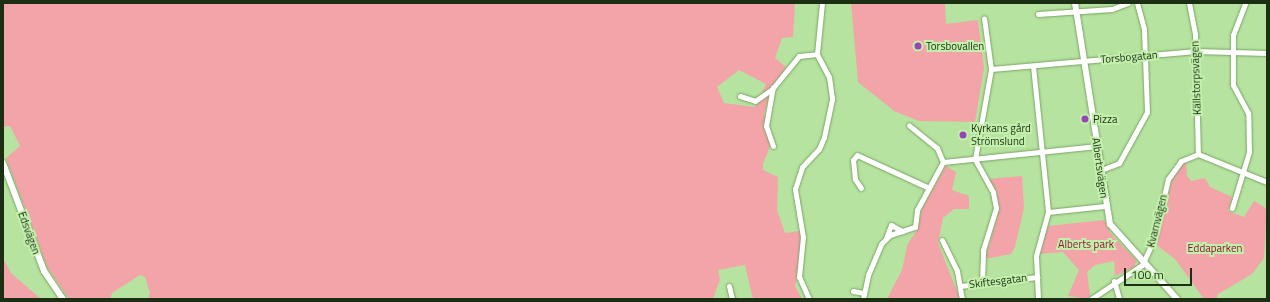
<!DOCTYPE html>
<html>
<head>
<meta charset="utf-8">
<style>
  body { margin:0 }
  #map { position:relative; width:1270px; height:302px; overflow:hidden; background:#b6e39f; font-family:"Titillium Web",sans-serif }
  div>[style] { position:absolute }
  [style*='--x'] { left:calc(var(--x)*1px); top:calc(var(--y)*1px); width:calc(var(--w)*1px); rotate:calc(var(--a)*1deg) }
  .green>* { inset:0; background:#f3a4a8 }
  .roads { filter:drop-shadow(0 0 1px #7aa464) drop-shadow(0 0 1px #7aa464) }
  .minor>* { height:5px; margin:-2.5px; padding:0 2.5px; transform-origin:2.5px; border-radius:2.5px; background:#fff }
  .tertiary>* { height:6px; margin:-3px; padding:0 3px; transform-origin:3px; border-radius:3px; background:#fff }
  .dots>* { width:11px; height:11px; translate:-50% -50%; box-sizing:border-box; border:2px solid #c3f0ac; border-radius:50% }
  span { translate:-50% -50%; white-space:nowrap; text-align:center; line-height:1.15; -webkit-text-stroke:4px #c3f0ac; paint-order:stroke }
  .poi-label { font-size:11px; color:#1c2e13 }
  .left { translate:0 -50%; text-align:left }
  .street-label { font-size:11px; color:#1c2e13 }
  .park-label { font-size:11px; color:#8e1430 }
  .frame { position:absolute; inset:0; border:4px solid #1c2e13; pointer-events:none }
  .scale { position:absolute; left:1124px; top:268px; width:68px; height:18px; box-sizing:border-box; border:2px solid #1c2e13; border-top:0; padding-left:5px; font-size:12px; line-height:14px; white-space:nowrap; color:#1c2e13; -webkit-text-stroke:3px #c3f0ac; paint-order:stroke }
</style>
</head>
<body>
<div id="map">
  <div class="green">
    <div style="clip-path:polygon(evenodd,3px 3px,795px 3px,793px 37px,782px 38px,775px 58px,786px 67px,772px 87px,764px 114px,770px 146px,763px 164px,763px 170px,778px 177px,777px 210px,785px 233px,800px 231px,802px 255px,795px 286px,802px 299px,753px 299px,745px 265px,718px 270px,720px 279px,713px 299px,148px 299px,150px 293px,145px 277px,140px 275px,112px 293px,110px 299px,69px 299px,47px 267px,6px 158px,20px 146px,10px 126px,3px 127px,3px 3px,739px 70px,766px 84px,755px 107px,724px 103px,717px 87px,739px 70px)"></div>
    <div style="clip-path:polygon(851px 3px,945px 3px,946px 24px,978px 20px,984px 68px,975px 122px,919px 121px,894px 111px,858px 82px)"></div>
    <div style="clip-path:polygon(1186px 159px,1187px 176px,1191px 181px,1205px 178px,1210px 187px,1232px 197px,1228px 211px,1244px 217px,1254px 201px,1267px 209px,1264px 258px,1252px 274px,1218px 294px,1216px 299px,1204px 299px,1175px 259px,1155px 244px,1173px 177px)"></div>
    <div style="clip-path:polygon(946px 166px,956px 172px,952px 190px,969px 196px,969px 209px,954px 209px,943px 218px,938px 243px,960px 299px,887px 299px,902px 270px,908px 243px,916px 232px,923px 206px)"></div>
    <div style="clip-path:polygon(1022px 176px,1024px 208px,1015px 247px,1011px 254px,985px 259px,998px 215px,997px 193px,989px 179px)"></div>
    <div style="clip-path:polygon(1104px 220px,1112px 235px,1137px 261px,1133px 268px,1115px 276px,1114px 261px,1095px 265px,1087px 272px,1090px 295px,1088px 299px,1068px 296px,1079px 270px,1063px 252px,1039px 254px,1048px 226px)"></div>
    <div style="clip-path:polygon(3px 258px,11px 273px,41px 299px,3px 299px)"></div>
  </div>
  <div class="roads">
    <div class="minor">
      <div style="--x:1189;--y:3;--w:32;--a:79"></div>
      <div style="--x:1195;--y:34;--w:120;--a:88.6"></div>
      <div style="--x:1038;--y:14;--w:74;--a:-3.9"></div>
      <div style="--x:1112;--y:9;--w:17;--a:-21"></div>
      <div style="--x:1033;--y:66;--w:147;--a:84.1"></div>
      <div style="--x:1048;--y:212;--w:46;--a:105.3"></div>
      <div style="--x:1036;--y:256;--w:43;--a:87.3"></div>
      <div style="--x:991;--y:69;--w:206;--a:-5"></div>
      <div style="--x:1196;--y:51;--w:71;--a:1.6"></div>
      <div style="--x:740;--y:96;--w:16;--a:18"></div>
      <div style="--x:755;--y:101;--w:21;--a:-35"></div>
      <div style="--x:773;--y:146;--w:21;--a:-109"></div>
      <div style="--x:766;--y:126;--w:39;--a:-80"></div>
      <div style="--x:773;--y:88;--w:41;--a:-50.9"></div>
      <div style="--x:799;--y:56;--w:18;--a:-6"></div>
      <div style="--x:1198;--y:154;--w:74;--a:22.1"></div>
      <div style="--x:943;--y:162;--w:155;--a:-5.9"></div>
      <div style="--x:1101;--y:170;--w:19;--a:-21"></div>
      <div style="--x:1119;--y:163;--w:58;--a:-61.2"></div>
      <div style="--x:1147;--y:112;--w:83;--a:-92.1"></div>
      <div style="--x:1144;--y:29;--w:27;--a:-105"></div>
      <div style="--x:861;--y:188;--w:11;--a:-124"></div>
      <div style="--x:855;--y:179;--w:19;--a:-96"></div>
      <div style="--x:853;--y:160;--w:6;--a:-51"></div>
      <div style="--x:857;--y:155;--w:79;--a:24.6"></div>
      <div style="--x:1232;--y:208;--w:59;--a:-73.1"></div>
      <div style="--x:1249;--y:152;--w:39;--a:-91"></div>
      <div style="--x:1248;--y:113;--w:32;--a:-118"></div>
      <div style="--x:1233;--y:85;--w:50;--a:-90"></div>
      <div style="--x:1233;--y:35;--w:34;--a:-69"></div>
      <div style="--x:1048;--y:212;--w:57;--a:-6"></div>
      <div style="--x:886;--y:238;--w:14;--a:-69"></div>
      <div style="--x:891;--y:225;--w:13;--a:29"></div>
      <div style="--x:942;--y:240;--w:34;--a:64"></div>
      <div style="--x:957;--y:271;--w:28;--a:80"></div>
      <div style="--x:1114;--y:281;--w:19;--a:74"></div>
      <div style="--x:982;--y:283;--w:33;--a:-88"></div>
      <div style="--x:983;--y:250;--w:44;--a:-72.8"></div>
      <div style="--x:996;--y:208;--w:16;--a:-101"></div>
      <div style="--x:993;--y:192;--w:38;--a:-119"></div>
      <div style="--x:975;--y:159;--w:91;--a:-79.9"></div>
      <div style="--x:991;--y:69;--w:51;--a:-97.8"></div>
      <div style="--x:729;--y:286;--w:13;--a:77"></div>
      <div style="--x:960;--y:286;--w:78;--a:-6.7"></div>
      <div style="--x:853;--y:291;--w:10;--a:11"></div>
      <div style="--x:809;--y:299;--w:24;--a:-114"></div>
      <div style="--x:799;--y:277;--w:40;--a:-84.3"></div>
      <div style="--x:803;--y:237;--w:49;--a:-99.5"></div>
      <div style="--x:795;--y:189;--w:23;--a:-72"></div>
      <div style="--x:802;--y:167;--w:25;--a:-47"></div>
      <div style="--x:819;--y:149;--w:13;--a:-67"></div>
      <div style="--x:824;--y:137;--w:40;--a:-78"></div>
      <div style="--x:832;--y:98;--w:21;--a:-98"></div>
      <div style="--x:829;--y:77;--w:26;--a:-118"></div>
      <div style="--x:817;--y:54;--w:51;--a:-84.4"></div>
      <div style="--x:863;--y:299;--w:25;--a:-78"></div>
      <div style="--x:868;--y:275;--w:34;--a:-67"></div>
      <div style="--x:881;--y:244;--w:13;--a:-45"></div>
      <div style="--x:890;--y:235;--w:26;--a:-18"></div>
      <div style="--x:915;--y:227;--w:17;--a:-83"></div>
      <div style="--x:917;--y:210;--w:55;--a:-61.6"></div>
      <div style="--x:943;--y:162;--w:15;--a:-113"></div>
      <div style="--x:937;--y:148;--w:36;--a:-141"></div>
      <div style="--x:1091;--y:299;--w:61;--a:-33.7"></div>
      <div style="--x:1142;--y:265;--w:29;--a:-65"></div>
      <div style="--x:1154;--y:239;--w:62;--a:-76.9"></div>
      <div style="--x:1168;--y:179;--w:22;--a:-54"></div>
      <div style="--x:1181;--y:161;--w:18;--a:-22"></div>
    </div>
    <div class="tertiary">
      <div style="--x:1075;--y:3;--w:224;--a:81"></div>
      <div style="--x:1110;--y:224;--w:101;--a:48.2"></div>
      <div style="--x:3;--y:163;--w:116;--a:69.2"></div>
      <div style="--x:44;--y:271;--w:34;--a:56"></div>
    </div>
  </div>
  <div class="dots">
    <div style="left:918px;top:46px;background:#9645b4"></div>
    <div style="left:1085px;top:119px;background:#9645b4"></div>
    <div style="left:963px;top:135px;background:#9645b4"></div>
  </div>
  <div class="poi-label">
    <span class="left" style="left:926px;top:46px">Torsbovallen</span>
    <span class="left" style="left:1093px;top:119px">Pizza</span>
    <span class="left" style="left:971px;top:135px">Kyrkans gård<br>Strömslund</span>
  </div>
  <div class="street-label">
    <span style="left:1129px;top:57px;rotate:-5deg">Torsbogatan</span>
    <span style="left:1196px;top:78px;rotate:-92deg">Källstorpsvägen</span>
    <span style="left:1100px;top:168px;rotate:82deg">Albertsvägen</span>
    <span style="left:1157px;top:221px;rotate:-76deg">Kvarnvägen</span>
    <span style="left:29px;top:233px;rotate:70deg">Edsvägen</span>
    <span style="left:998px;top:281px;rotate:-7deg">Skiftesgatan</span>
  </div>
  <div class="park-label">
    <span style="left:1086px;top:244px">Alberts park</span>
    <span style="left:1215px;top:248px">Eddaparken</span>
  </div>
  <div class="frame"></div>
  <div class="scale">100 m</div>
</div>
</body>
</html>
